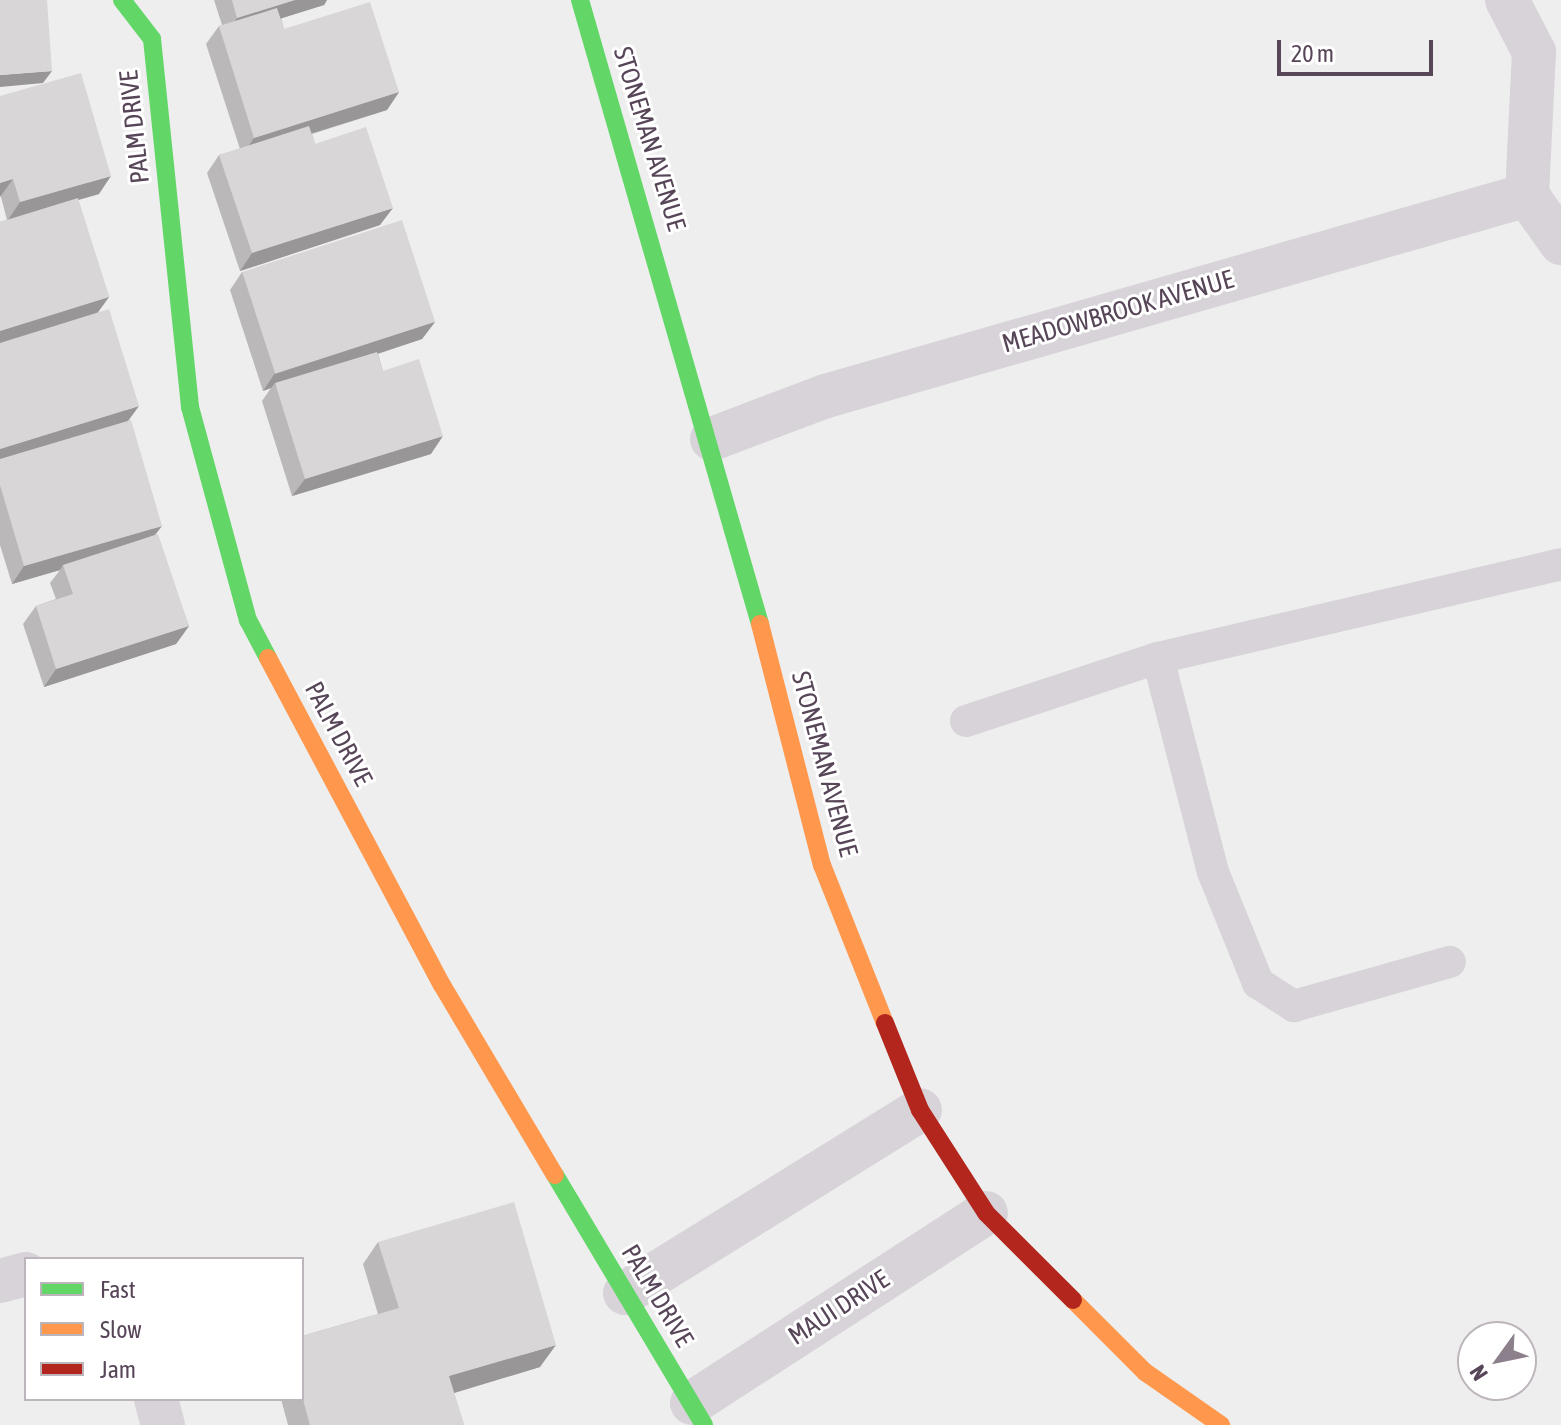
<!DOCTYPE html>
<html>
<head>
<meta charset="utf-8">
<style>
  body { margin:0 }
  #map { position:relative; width:1561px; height:1425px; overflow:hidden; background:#edeeed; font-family:"Asap Condensed",sans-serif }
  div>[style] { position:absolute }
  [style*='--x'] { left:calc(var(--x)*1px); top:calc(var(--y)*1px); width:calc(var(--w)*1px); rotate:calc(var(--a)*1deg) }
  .lane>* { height:32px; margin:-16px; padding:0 16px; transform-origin:16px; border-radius:16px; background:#d7d3d8 }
  .street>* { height:44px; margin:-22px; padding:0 22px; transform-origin:22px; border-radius:22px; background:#d7d3d8 }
  .fast>* { height:18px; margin:-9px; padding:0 9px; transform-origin:9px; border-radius:9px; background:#63d668 }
  .slow>* { height:18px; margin:-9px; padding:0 9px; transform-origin:9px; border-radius:9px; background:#ff974d }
  .jam>* { height:18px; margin:-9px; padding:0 9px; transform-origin:9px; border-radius:9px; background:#b3261e }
  .wall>* { inset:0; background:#bbb8ba }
  .shaded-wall>* { inset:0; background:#989697 }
  .building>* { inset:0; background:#d9d6d8; transform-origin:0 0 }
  span { translate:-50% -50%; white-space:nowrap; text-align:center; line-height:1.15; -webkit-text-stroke:6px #fff; paint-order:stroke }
  .street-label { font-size:26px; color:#574558 }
  .legend { position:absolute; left:24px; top:1257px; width:280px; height:144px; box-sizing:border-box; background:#fff; border:2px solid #bcb5bc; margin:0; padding:10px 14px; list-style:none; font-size:24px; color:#574558 }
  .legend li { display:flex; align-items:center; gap:16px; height:40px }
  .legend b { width:40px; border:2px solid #bcb5bc }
  .north { position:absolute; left:1457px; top:1321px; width:80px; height:80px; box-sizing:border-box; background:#fff; border:2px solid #bcb5bc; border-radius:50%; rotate:237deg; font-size:22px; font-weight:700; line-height:32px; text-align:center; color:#574558 }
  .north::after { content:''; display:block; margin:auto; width:28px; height:36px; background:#8c808c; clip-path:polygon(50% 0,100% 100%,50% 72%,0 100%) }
  .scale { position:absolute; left:1277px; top:40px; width:156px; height:36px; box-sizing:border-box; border:4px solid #574558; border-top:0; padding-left:10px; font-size:24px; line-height:28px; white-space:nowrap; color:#574558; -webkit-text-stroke:6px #fff; paint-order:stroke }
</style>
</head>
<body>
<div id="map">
  <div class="lane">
    <div style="--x:1158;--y:658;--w:221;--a:75.6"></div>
    <div style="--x:1213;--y:872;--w:120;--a:67.9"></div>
    <div style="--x:1258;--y:983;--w:43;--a:32.6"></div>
    <div style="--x:1294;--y:1006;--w:162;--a:-15.8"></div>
    <div style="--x:966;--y:721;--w:202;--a:-18.2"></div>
    <div style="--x:1158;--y:658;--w:414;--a:-13.1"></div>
  </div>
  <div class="street">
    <div style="--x:1507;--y:0;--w:59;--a:62.6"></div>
    <div style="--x:1534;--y:52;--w:143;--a:92.8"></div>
    <div style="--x:1527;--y:195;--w:59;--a:54.7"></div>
    <div style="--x:712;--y:439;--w:122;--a:-20.7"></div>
    <div style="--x:826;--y:396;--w:729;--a:-16"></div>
    <div style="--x:0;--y:1281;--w:27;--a:-15"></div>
    <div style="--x:625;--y:1293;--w:347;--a:-31.8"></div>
    <div style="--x:156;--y:1399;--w:27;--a:75"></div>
    <div style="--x:692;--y:1403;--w:350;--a:-32.9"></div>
  </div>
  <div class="fast">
    <div style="--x:122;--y:0;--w:49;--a:52.4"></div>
    <div style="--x:152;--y:39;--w:370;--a:84.1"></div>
    <div style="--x:190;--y:407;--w:221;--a:74.8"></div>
    <div style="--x:248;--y:620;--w:43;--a:62.2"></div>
    <div style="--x:580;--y:0;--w:649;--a:73.91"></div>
    <div style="--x:555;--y:1175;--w:291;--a:59.2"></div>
  </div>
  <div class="slow">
    <div style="--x:760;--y:624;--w:249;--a:75.6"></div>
    <div style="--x:822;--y:865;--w:170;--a:68.3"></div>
    <div style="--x:268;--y:658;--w:370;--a:62"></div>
    <div style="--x:442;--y:985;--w:221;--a:59.3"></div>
    <div style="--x:1073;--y:1300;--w:102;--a:45"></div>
    <div style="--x:1145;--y:1372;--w:93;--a:34.9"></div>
  </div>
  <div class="jam">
    <div style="--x:885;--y:1023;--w:94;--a:68.1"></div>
    <div style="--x:920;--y:1110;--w:122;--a:57.3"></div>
    <div style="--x:986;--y:1213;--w:123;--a:45"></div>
  </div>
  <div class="wall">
    <div style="clip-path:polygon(214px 0,327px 0,324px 5px,281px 18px,284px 29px,399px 92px,387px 110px,312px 134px,315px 144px,380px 225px,240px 271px,207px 173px,219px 155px,240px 149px,206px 44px,219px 26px,222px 25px)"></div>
    <div style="clip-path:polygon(0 96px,99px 194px,78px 200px,109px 297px,98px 312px,128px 421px,155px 536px,189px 626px,176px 644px,44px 687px,23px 624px,36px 606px,56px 599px,50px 583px,60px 570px,12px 584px,0 545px,0 222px,7px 220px,1px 197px)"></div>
    <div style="clip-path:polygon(242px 272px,435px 322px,422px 339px,378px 354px,383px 371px,431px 454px,292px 496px,262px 401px,271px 388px,263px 391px,230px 290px)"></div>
    <div style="clip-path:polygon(378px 1242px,540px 1367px,454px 1393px,464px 1425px,288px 1425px,281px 1399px,302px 1399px,302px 1336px,378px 1314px,363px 1264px)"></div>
  </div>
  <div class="shaded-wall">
    <div style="clip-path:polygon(295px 0,327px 0,324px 5px,225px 36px,237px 18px)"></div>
    <div style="clip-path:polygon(52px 71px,43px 83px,0 87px,0 75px)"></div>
    <div style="clip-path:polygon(399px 92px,387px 110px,242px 155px,254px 138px)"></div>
    <div style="clip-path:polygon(111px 176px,99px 194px,8px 220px,20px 202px)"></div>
    <div style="clip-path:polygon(13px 179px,0 197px,0 183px)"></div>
    <div style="clip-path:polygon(393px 208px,380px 225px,240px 271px,252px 253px)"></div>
    <div style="clip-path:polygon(109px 297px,96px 315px,0 345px,0 331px)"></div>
    <div style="clip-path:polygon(435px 322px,422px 339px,276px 387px,275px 383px,271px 388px,263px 391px,275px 373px)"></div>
    <div style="clip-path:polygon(139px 406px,126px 424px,0 463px,0 449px)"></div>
    <div style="clip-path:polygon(443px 436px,431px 454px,292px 496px,305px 479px)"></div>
    <div style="clip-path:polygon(162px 526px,149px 543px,63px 565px,60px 570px,12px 584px,24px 566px)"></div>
    <div style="clip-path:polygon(189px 626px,176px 644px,44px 687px,56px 669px)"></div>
    <div style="clip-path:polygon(556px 1345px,540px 1367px,434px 1399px,449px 1376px)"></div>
  </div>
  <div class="building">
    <div style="clip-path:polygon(0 0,47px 0,52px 71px,0 75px)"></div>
    <div style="clip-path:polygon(232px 0,295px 0,237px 18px)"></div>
    <div style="clip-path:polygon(370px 2px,399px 92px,254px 138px,219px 26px,277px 8px,284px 29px)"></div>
    <div style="clip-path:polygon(81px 73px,111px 176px,20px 202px,13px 179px,0 183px,0 96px)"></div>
    <div style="clip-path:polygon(309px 126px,315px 144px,366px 127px,393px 208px,252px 253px,219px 155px)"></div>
    <div style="clip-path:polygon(78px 198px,109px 297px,0 331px,0 222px)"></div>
    <div style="left:402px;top:220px;width:107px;height:168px;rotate:72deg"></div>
    <div style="clip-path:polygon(109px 309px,139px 406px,0 449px,0 343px)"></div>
    <div style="clip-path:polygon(377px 352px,383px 371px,419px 359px,443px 436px,305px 479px,275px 383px)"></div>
    <div style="clip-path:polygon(131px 420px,162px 526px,24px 566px,0 485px,0 459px)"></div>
    <div style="clip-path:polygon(158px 534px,189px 626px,56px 669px,36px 606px,73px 594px,63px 565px)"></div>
    <div style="clip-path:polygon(514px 1202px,556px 1345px,449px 1376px,464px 1425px,310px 1425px,302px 1396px,302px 1336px,399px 1308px,378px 1242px)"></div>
  </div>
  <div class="street-label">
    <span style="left:135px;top:127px;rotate:-96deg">PALM DRIVE</span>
    <span style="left:649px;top:139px;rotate:73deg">STONEMAN AVENUE</span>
    <span style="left:1118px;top:312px;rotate:-16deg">MEADOWBROOK AVENUE</span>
    <span style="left:338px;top:734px;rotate:62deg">PALM DRIVE</span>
    <span style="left:824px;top:764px;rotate:75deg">STONEMAN AVENUE</span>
    <span style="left:657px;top:1296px;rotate:59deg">PALM DRIVE</span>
    <span style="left:839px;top:1308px;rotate:-33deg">MAUI DRIVE</span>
  </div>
  <ul class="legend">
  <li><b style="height:10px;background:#63d668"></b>Fast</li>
  <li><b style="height:10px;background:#ff974d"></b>Slow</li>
  <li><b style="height:10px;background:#b3261e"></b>Jam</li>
  </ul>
  <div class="north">N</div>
  <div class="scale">20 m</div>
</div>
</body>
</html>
